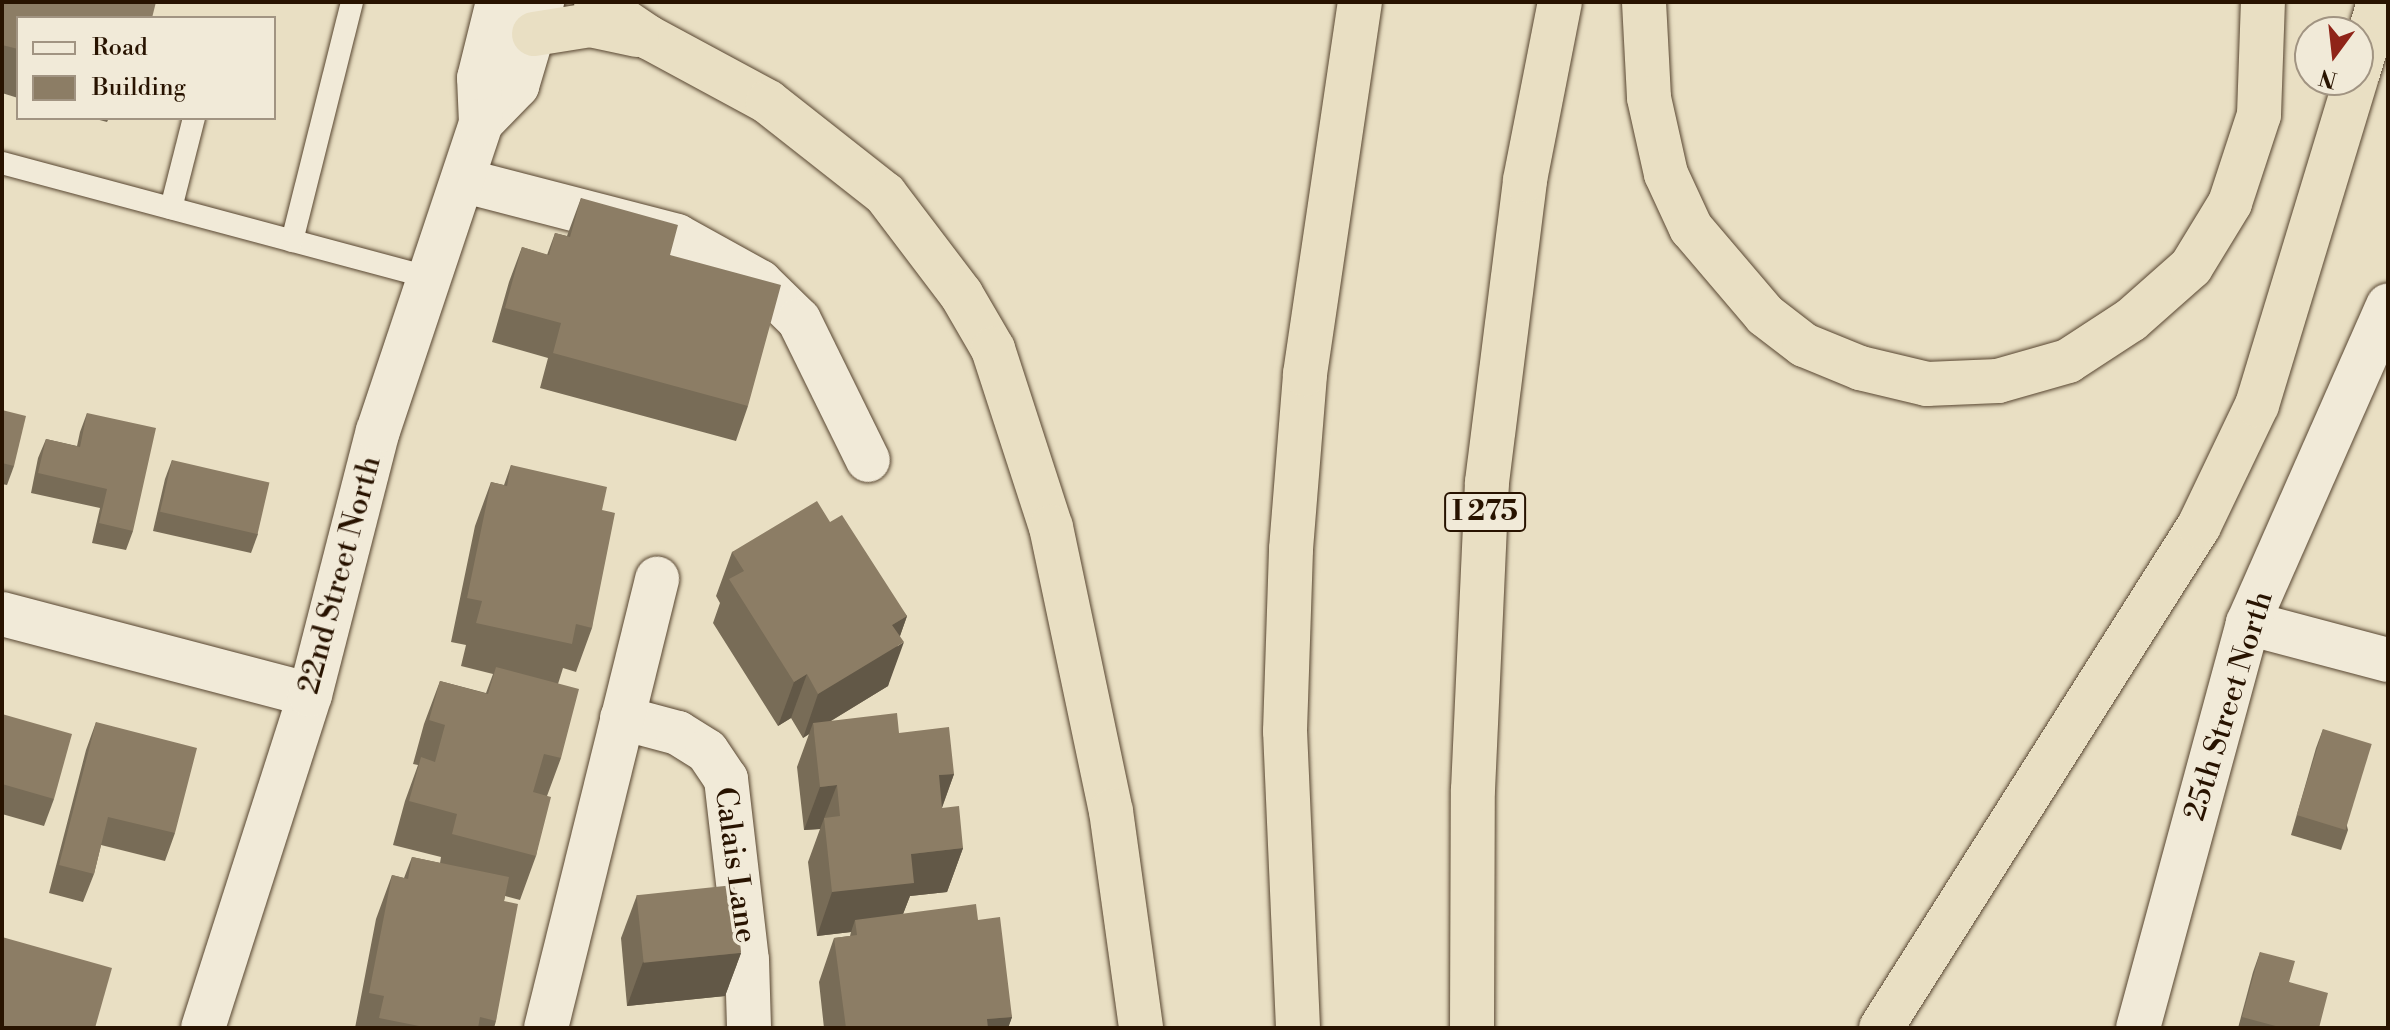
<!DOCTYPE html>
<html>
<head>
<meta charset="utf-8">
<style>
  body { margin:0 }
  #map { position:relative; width:2390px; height:1030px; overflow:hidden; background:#e9dfc3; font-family:"Libre Bodoni",serif }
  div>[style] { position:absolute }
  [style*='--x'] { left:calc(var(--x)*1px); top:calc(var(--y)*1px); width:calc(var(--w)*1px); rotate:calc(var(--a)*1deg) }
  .roads { filter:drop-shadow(0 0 2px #584631) drop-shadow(0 0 2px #584631) }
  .lane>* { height:22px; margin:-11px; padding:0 11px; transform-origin:11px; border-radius:11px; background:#f1ead8 }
  .street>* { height:44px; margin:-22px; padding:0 22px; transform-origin:22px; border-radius:22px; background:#f1ead8 }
  .secondary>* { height:44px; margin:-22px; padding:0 22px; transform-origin:22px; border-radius:22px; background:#f1ead8 }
  .highway>* { height:44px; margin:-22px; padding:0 22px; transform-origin:22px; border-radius:22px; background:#e9dfc3 }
  .wall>* { inset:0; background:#786c57 }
  .shaded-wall>* { inset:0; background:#625847 }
  .building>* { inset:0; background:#8c7d65; transform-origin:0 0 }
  span { translate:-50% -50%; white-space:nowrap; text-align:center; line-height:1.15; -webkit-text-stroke:7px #f1ead8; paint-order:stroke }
  .shield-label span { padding:2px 6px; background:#f1ead8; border:2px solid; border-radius:6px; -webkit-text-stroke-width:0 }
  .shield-label { font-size:28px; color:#281300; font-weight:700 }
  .street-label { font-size:30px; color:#281300 }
  .frame { position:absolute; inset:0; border:4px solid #281300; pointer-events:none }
  .legend { position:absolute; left:16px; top:16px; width:260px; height:104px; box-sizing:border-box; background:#f1ead8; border:2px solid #a19482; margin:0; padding:10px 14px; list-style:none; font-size:24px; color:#281300 }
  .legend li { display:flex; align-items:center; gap:16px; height:40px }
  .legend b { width:40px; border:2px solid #a19482 }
  .north { position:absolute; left:2294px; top:16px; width:80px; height:80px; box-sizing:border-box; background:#f1ead8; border:2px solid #a19482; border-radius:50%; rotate:195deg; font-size:22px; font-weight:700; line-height:32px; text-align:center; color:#281300 }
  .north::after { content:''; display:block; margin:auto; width:28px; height:36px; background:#8f2418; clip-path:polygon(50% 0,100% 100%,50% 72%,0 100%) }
</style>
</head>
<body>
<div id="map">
  <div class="roads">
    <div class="lane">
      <div style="--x:2;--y:163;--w:444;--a:15"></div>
      <div style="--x:171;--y:208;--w:93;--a:-75.7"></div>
      <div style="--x:292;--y:241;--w:246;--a:-75.9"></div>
    </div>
    <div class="street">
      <div style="--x:465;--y:181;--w:219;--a:14.5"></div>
      <div style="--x:677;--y:236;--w:95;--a:29"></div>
      <div style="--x:760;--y:282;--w:54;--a:44.3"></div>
      <div style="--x:799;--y:320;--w:156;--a:63.8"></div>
      <div style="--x:2;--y:614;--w:318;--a:14.7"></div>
      <div style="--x:2248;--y:623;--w:145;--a:14.8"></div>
      <div style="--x:622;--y:718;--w:58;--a:15"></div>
      <div style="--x:678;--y:733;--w:34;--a:32"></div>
      <div style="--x:707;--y:751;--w:34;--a:56"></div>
      <div style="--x:726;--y:779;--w:182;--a:83.4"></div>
      <div style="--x:747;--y:960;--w:68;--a:88.3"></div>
      <div style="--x:203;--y:1028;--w:350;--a:-72.2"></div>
      <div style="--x:310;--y:695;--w:273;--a:-75.6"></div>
      <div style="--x:378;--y:431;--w:325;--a:-71.5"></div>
      <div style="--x:546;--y:1028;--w:463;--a:-76.1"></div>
      <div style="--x:2138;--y:1028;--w:420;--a:-74.8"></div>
      <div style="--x:2248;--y:623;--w:347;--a:-66.2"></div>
    </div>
    <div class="secondary">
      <div style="--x:481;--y:123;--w:52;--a:-45.8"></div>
      <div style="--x:517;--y:86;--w:88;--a:-73.4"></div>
      <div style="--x:481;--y:123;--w:45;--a:-92.5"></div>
      <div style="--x:479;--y:78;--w:78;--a:-76"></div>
    </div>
    <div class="highway">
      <div style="--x:596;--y:2;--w:63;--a:33.9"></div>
      <div style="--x:648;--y:37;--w:136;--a:28.4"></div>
      <div style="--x:768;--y:102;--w:149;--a:38.2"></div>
      <div style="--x:885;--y:194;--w:126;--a:52.8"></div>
      <div style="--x:961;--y:294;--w:64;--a:59.8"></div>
      <div style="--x:993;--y:349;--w:187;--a:72"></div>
      <div style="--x:1051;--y:527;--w:290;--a:78.1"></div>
      <div style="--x:1111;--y:811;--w:219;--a:82.1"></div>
      <div style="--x:1644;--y:2;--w:96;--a:87"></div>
      <div style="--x:1649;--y:98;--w:78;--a:77.4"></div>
      <div style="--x:1666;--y:174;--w:60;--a:65.2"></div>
      <div style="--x:1691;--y:228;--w:114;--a:49.6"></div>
      <div style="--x:1765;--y:315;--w:49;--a:37.6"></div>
      <div style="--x:1804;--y:345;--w:61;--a:22.3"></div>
      <div style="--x:1860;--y:368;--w:69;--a:13.4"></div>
      <div style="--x:1927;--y:384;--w:71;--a:-2.4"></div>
      <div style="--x:1998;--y:381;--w:73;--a:-15.9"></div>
      <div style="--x:2068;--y:361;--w:75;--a:-33.1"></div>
      <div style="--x:2131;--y:320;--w:80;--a:-41.5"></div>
      <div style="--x:2191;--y:267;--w:75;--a:-58.6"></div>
      <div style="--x:2230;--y:203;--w:93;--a:-71.8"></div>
      <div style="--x:2259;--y:115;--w:113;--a:-88"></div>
      <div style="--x:534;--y:34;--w:57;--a:-9.1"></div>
      <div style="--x:590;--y:25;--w:48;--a:12"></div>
      <div style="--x:2358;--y:73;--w:74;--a:-73.5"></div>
      <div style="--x:1298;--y:1028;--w:297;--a:-92.5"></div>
      <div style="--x:1285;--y:731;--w:182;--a:-88.1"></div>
      <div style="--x:1291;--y:549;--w:176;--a:-85.4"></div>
      <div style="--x:1305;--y:374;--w:376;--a:-81.6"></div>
      <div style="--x:1472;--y:1028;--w:238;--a:-89.8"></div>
      <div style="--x:1473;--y:790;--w:308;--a:-87.4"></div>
      <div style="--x:1487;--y:482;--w:304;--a:-82.8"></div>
      <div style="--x:1525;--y:180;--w:181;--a:-78.9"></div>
      <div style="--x:1881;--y:1028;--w:594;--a:-57.65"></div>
      <div style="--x:2199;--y:526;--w:134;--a:-64.4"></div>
      <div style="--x:2257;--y:405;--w:340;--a:-73.1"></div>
    </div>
  </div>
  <div class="wall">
    <div style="clip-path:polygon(2px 2px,18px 18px,18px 98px,2px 93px)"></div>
    <div style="clip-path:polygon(92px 118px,109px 118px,107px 122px)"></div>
    <div style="clip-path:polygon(581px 198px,670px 255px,748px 406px,736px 441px,540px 388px,548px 358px,492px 342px,509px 282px,522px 247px,547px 255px,555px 233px,567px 236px)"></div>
    <div style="clip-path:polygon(2px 410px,14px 466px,7px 485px,2px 484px)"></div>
    <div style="clip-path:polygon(87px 413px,133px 531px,126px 550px,92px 543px,100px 508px,31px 493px,38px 458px,46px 439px,77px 446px,80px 432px)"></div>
    <div style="clip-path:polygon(172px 460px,258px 534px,251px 553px,153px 531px,165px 479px)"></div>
    <div style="clip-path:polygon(511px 465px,602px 510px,592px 628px,576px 672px,563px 668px,558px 684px,561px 758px,547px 796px,536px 856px,520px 900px,505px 896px,504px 901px,496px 1021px,494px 1028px,355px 1028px,376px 919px,392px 875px,404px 878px,412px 857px,440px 863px,441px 857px,393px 845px,405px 801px,418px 765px,413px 764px,424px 724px,440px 681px,486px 693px,493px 674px,461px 666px,466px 645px,451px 642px,475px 526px,491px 482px,504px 485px)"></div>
    <div style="clip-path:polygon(830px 522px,907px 616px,900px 636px,888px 686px,831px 721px,899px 733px,954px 774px,942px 808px,963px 848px,947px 892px,910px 896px,903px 914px,978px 920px,1012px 1017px,1008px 1028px,824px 1028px,819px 982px,834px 938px,850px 936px,851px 932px,817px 936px,808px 862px,820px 829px,804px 830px,797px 767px,809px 734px,803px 738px,791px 718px,778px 726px,713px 623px,720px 603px,716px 596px,732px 552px)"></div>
    <div style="clip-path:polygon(2px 714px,54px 799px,44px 826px,2px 814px)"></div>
    <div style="clip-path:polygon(96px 722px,175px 833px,165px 861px,101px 845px,94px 874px,83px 902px,49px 893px,86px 750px)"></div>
    <div style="clip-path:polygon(2323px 729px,2348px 830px,2341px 850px,2291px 835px,2316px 748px)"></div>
    <div style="clip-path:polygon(637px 895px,741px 953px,725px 996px,627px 1006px,621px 938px)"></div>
    <div style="clip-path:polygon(2260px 952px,2289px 982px,2319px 1028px,2238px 1028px,2253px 972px)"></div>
  </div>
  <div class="shaded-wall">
    <div style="clip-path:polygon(907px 616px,896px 647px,904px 642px,888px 686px,814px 731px,813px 723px,809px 734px,803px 738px,818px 694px,892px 625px)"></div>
    <div style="clip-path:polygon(807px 674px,791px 718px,778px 726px,794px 682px)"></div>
    <div style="clip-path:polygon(954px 774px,938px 818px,939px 775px)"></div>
    <div style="clip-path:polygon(837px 785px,820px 829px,804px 830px,820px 787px)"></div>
    <div style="clip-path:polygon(963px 848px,947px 892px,910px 896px,898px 927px,855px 920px,851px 932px,817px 936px,832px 892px,911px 854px)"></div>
    <div style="clip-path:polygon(741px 953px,725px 996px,627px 1006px,643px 962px)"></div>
    <div style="clip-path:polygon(1012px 1017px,1008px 1028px,984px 1028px,987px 1019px)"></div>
  </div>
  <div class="building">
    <div style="clip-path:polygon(2px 2px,156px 2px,152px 18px,18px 18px,18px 49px,2px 45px)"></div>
    <div style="clip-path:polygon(581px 198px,678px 225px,670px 255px,781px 285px,748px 406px,553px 353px,561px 323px,505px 308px,522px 247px,549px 255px,555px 233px,570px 237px)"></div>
    <div style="clip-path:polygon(2px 410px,26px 416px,14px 466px,2px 463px)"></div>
    <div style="clip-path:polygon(87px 413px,156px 428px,133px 531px,99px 523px,107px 489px,38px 473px,46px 439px,80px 447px)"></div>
    <div style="left:172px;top:460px;width:100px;height:53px;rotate:13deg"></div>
    <div style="clip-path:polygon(511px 465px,607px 487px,602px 510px,615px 513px,592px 628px,576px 624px,572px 644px,476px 623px,482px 601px,467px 598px,491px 482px,507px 486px)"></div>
    <div style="clip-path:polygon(817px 501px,830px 522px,842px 515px,907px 616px,892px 625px,904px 642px,818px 694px,807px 674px,794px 682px,729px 579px,744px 571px,732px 552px)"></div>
    <div style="clip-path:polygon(496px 667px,579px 689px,561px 758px,544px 754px,533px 792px,551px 797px,536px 856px,452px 834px,457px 814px,409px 801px,421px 757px,435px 762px,445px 725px,429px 720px,440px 681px,488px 694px)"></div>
    <div style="clip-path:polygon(897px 713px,899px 733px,949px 727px,954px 774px,939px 775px,942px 808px,959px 806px,963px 848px,911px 854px,914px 883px,832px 892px,824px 818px,840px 816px,837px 785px,820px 787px,813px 723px)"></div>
    <div style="clip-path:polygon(2px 714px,72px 734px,54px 799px,2px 784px)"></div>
    <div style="clip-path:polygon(96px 722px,197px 748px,175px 833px,108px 817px,94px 874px,59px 865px)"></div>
    <div style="left:2323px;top:729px;width:51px;height:90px;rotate:17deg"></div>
    <div style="clip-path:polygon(412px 857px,509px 877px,504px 901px,518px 904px,496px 1021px,480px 1017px,478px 1028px,429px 1028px,379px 1018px,384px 996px,369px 993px,392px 875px,408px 879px)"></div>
    <div style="left:734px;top:885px;width:68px;height:98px;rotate:84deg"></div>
    <div style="clip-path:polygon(976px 904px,978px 920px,1000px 917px,1012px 1017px,987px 1019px,988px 1028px,846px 1028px,834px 938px,857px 935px,855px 920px)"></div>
    <div style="clip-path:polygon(2px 937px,112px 968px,95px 1028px,2px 1028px)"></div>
    <div style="clip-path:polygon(2260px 952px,2295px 961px,2289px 982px,2328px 993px,2319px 1028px,2283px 1028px,2242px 1017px)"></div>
  </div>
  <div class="shield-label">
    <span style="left:1485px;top:512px">I 275</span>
  </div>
  <div class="street-label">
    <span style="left:340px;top:575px;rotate:-75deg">22nd Street North</span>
    <span style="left:2229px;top:706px;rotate:-73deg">25th Street North</span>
    <span style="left:735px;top:865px;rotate:82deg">Calais Lane</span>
  </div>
  <div class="frame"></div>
  <ul class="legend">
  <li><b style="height:10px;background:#f1ead8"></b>Road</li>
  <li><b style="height:22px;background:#8c7d65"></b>Building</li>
  </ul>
  <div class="north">N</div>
</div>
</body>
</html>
